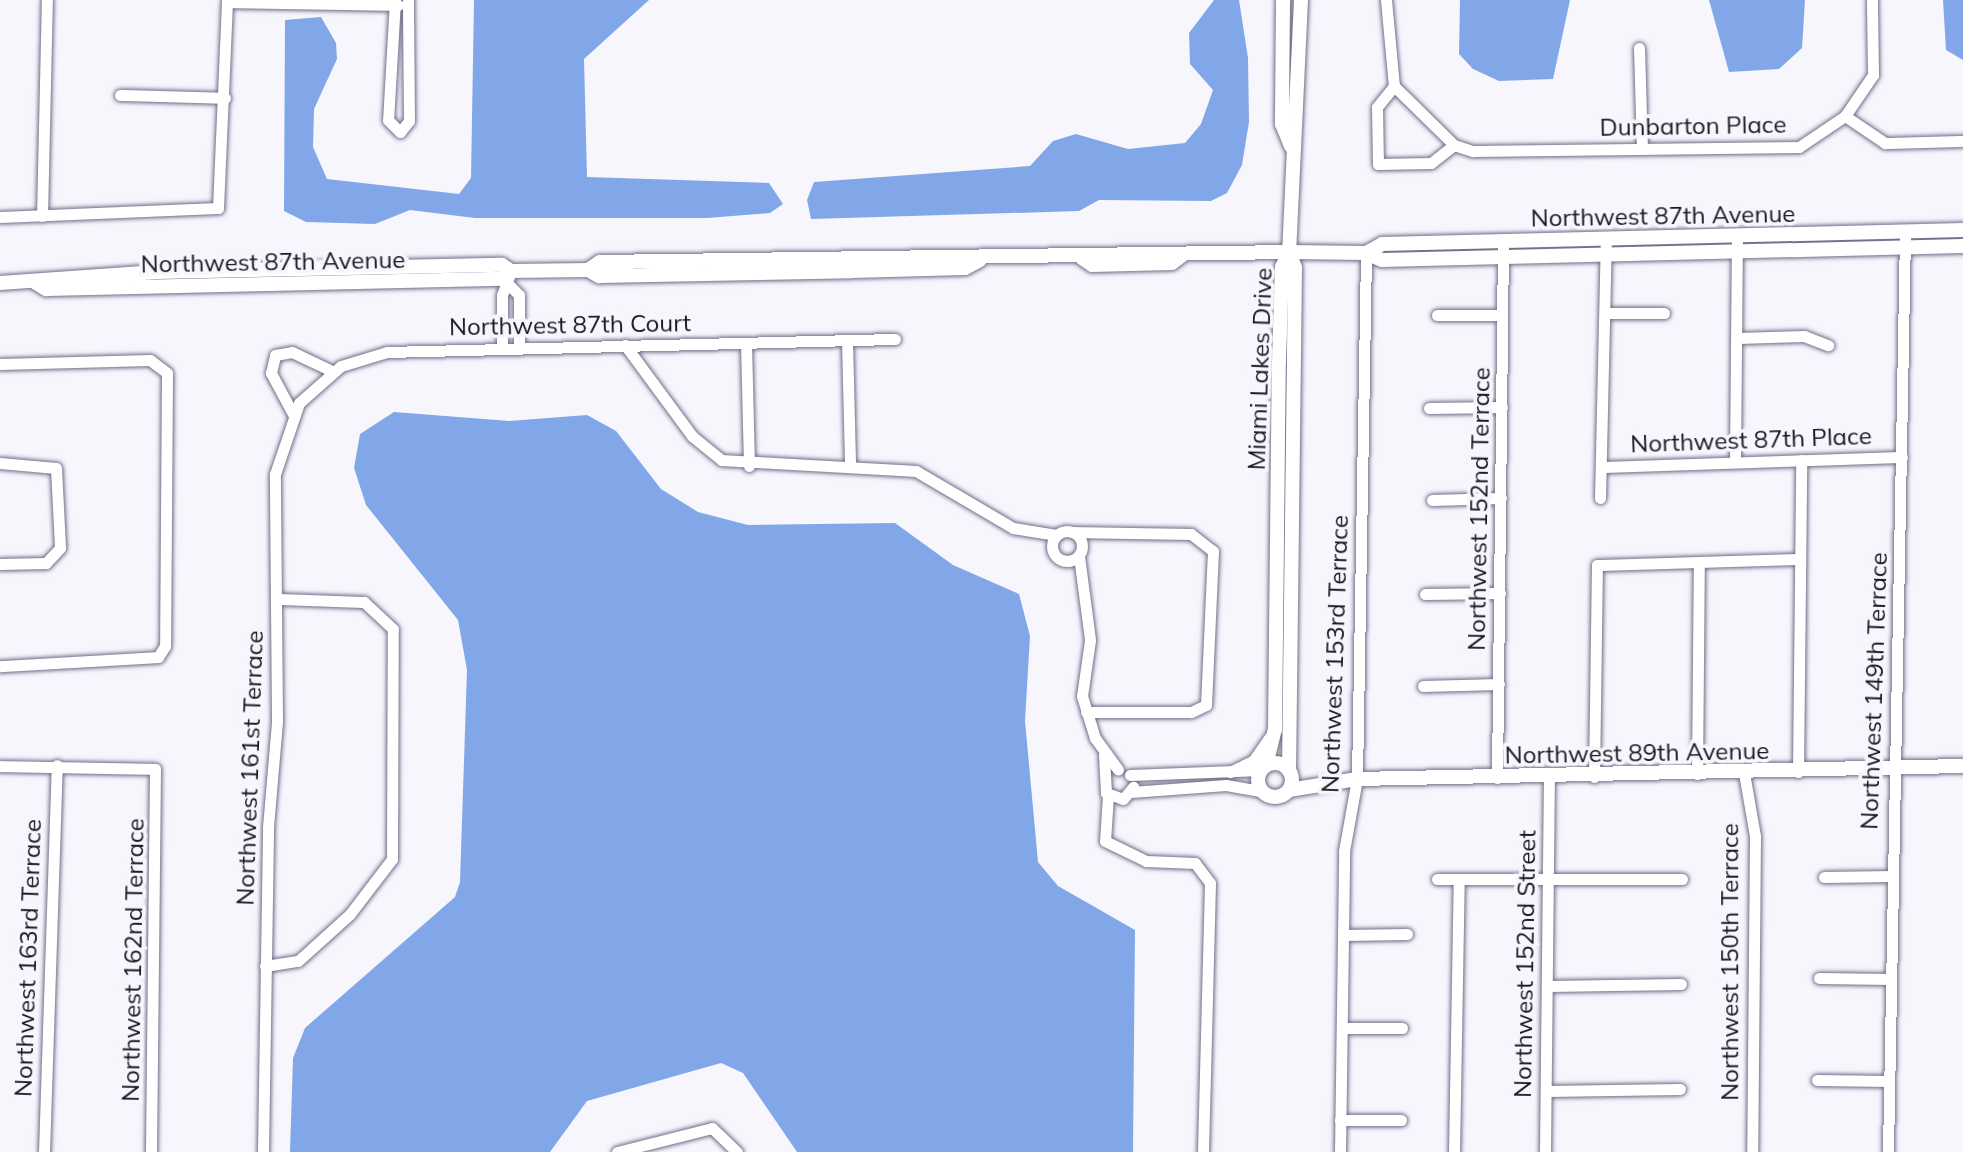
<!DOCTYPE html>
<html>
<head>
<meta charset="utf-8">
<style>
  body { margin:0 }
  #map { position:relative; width:1963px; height:1152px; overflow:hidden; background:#f7f6fd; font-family:Mulish,sans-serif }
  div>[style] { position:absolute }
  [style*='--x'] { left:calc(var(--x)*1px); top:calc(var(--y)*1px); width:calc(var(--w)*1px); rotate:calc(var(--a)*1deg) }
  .water>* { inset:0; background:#81a7e9 }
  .roads { filter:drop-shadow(0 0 2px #726d8a) drop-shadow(0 0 2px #726d8a) }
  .minor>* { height:11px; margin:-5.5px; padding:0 5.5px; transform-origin:5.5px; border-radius:5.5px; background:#fff }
  .minor>.ring { margin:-5.5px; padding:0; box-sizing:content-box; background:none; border:11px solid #fff; border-radius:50% }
  .tertiary>* { height:14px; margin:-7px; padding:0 7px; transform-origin:7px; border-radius:7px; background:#fff }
  .tertiary>.ring { margin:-7px; padding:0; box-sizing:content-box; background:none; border:14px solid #fff; border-radius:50% }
  .secondary>* { height:14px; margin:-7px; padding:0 7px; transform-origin:7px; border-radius:7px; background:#fff }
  span { translate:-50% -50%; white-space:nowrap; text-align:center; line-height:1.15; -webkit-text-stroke:7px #f7f6fd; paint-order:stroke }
  .street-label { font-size:24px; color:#1a1823 }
</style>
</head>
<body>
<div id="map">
  <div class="water">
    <div style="clip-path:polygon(474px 0,649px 0,584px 59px,587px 177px,769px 183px,783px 204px,770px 213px,707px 218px,475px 218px,410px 210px,375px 224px,306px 222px,284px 211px,285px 20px,321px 17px,336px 43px,337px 59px,314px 109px,313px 147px,327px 179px,459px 194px,471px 178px)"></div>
    <div style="clip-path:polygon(1214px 0,1239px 0,1248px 58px,1249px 122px,1242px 165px,1227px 193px,1211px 201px,1099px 200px,1079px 211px,811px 219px,807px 200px,814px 182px,1030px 166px,1053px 141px,1076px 134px,1128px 149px,1185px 143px,1201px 124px,1213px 90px,1190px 64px,1189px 33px)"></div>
    <div style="clip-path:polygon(1460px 0,1570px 0,1553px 79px,1499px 81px,1473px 69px,1459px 54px)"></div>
    <div style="clip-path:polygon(1709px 0,1805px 0,1802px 48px,1779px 69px,1729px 72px)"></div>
    <div style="clip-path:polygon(1943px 0,1963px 0,1963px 60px,1946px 50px)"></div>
    <div style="clip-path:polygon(394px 412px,509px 421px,587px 415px,616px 431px,661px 489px,698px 512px,748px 525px,895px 523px,953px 565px,1019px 594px,1030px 636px,1025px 721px,1038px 862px,1058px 886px,1135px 930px,1133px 1152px,797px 1152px,743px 1073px,721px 1063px,587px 1101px,550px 1152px,290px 1152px,293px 1058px,305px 1028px,455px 897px,460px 882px,467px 670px,458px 620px,366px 505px,354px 468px,360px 434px)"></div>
  </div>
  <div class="roads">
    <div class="minor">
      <div style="--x:395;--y:0;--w:120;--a:93.3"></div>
      <div style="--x:388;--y:120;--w:17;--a:45"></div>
      <div style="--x:400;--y:132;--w:14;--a:-51"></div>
      <div style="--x:409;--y:121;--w:121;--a:-90.5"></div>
      <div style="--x:1386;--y:0;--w:86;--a:84.7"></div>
      <div style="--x:227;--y:2;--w:171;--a:1"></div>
      <div style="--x:1639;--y:48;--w:101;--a:88.3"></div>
      <div style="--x:1394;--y:86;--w:84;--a:44.5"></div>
      <div style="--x:1454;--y:145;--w:20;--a:18"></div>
      <div style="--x:1473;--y:151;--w:326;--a:-0.7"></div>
      <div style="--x:1799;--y:147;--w:55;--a:-34"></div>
      <div style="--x:1845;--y:116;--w:50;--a:-55.7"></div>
      <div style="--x:1873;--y:75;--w:75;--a:-90.8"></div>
      <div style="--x:1394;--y:86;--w:27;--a:129"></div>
      <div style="--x:1377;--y:107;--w:57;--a:89"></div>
      <div style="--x:1378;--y:164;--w:53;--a:-1.1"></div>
      <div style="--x:1431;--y:163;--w:29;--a:-38"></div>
      <div style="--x:120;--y:95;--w:105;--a:1.6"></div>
      <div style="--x:1845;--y:116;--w:48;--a:34"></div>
      <div style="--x:1885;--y:143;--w:78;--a:-1.5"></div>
      <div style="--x:42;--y:216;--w:216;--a:-88.7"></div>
      <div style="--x:0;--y:217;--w:218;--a:-2.4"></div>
      <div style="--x:218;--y:208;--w:208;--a:-87.5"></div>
      <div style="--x:510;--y:286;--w:13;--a:45"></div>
      <div style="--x:519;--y:295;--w:54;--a:90"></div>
      <div style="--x:1605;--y:313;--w:59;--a:0"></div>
      <div style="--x:1437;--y:315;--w:65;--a:0"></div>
      <div style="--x:1737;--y:338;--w:67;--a:-1.7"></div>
      <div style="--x:1804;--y:336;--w:26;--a:21"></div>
      <div style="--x:847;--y:340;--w:125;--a:88.6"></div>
      <div style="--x:746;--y:343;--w:123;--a:88.6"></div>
      <div style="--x:625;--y:345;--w:113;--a:53.6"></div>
      <div style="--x:692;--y:436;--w:38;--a:39"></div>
      <div style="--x:722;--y:460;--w:194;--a:3.2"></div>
      <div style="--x:916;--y:471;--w:113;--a:30.4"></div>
      <div style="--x:1013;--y:528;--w:44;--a:9.2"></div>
      <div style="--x:502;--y:349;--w:54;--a:-90"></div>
      <div style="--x:502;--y:295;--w:26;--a:-69"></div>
      <div style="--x:0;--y:364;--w:150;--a:-1.5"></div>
      <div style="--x:150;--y:360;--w:21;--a:37"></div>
      <div style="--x:167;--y:373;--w:273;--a:90.4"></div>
      <div style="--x:165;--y:646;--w:13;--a:122"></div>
      <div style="--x:158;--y:657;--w:158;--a:176.7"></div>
      <div style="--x:1429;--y:408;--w:73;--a:-0.8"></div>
      <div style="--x:293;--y:414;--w:47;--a:-118.2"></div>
      <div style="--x:271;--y:373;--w:18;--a:-77"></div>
      <div style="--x:275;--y:355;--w:17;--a:-10"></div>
      <div style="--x:292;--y:352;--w:44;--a:25.4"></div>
      <div style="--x:1735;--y:462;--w:226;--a:-89.5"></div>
      <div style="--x:0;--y:463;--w:56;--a:5.1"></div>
      <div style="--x:56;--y:468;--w:80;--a:87.1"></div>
      <div style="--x:60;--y:548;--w:21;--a:133"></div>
      <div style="--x:46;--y:563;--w:46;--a:178.8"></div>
      <div style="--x:1602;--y:467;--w:300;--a:-1.9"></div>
      <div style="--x:1600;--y:498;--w:259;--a:-88.7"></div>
      <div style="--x:1432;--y:500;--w:69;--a:-1.7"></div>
      <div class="ring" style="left:1052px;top:531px;width:19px;height:19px"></div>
      <div style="--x:1071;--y:532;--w:120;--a:1"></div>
      <div style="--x:1191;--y:534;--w:28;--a:38"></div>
      <div style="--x:1213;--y:551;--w:154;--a:92.6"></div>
      <div style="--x:1206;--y:705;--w:17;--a:155"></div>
      <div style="--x:1191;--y:712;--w:105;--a:180"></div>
      <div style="--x:1079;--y:556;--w:85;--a:82.5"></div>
      <div style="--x:1090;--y:640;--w:57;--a:98.1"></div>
      <div style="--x:1082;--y:696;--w:44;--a:72.8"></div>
      <div style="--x:1095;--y:738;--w:39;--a:54"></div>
      <div style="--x:1425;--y:594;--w:75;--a:-0.8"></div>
      <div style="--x:1423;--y:686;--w:76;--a:-1.5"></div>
      <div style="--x:1104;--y:755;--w:38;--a:87"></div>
      <div style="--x:1106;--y:793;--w:18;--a:19"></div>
      <div style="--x:1123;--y:799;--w:16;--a:-50"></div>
      <div style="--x:0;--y:766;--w:155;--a:1.1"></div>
      <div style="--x:155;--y:769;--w:383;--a:90.6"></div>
      <div style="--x:1230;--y:772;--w:25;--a:-26"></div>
      <div style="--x:1253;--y:761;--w:29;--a:-55"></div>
      <div style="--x:1798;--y:772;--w:312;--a:-89.4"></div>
      <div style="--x:1744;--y:773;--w:64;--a:80.1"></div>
      <div style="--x:1755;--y:836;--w:316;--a:90.5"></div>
      <div style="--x:1697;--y:774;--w:211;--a:-89.5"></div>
      <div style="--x:1130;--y:775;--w:131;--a:-2.2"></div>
      <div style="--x:1594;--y:777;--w:212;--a:-89.2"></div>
      <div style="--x:1597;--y:565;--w:203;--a:-1.7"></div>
      <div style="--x:1497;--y:778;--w:537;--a:-89.36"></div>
      <div style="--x:1131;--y:792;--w:95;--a:-4.2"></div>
      <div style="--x:1226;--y:785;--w:36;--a:10"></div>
      <div style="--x:1108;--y:795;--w:46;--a:93.7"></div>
      <div style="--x:1105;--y:841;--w:46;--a:26"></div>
      <div style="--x:1146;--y:861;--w:49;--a:2.3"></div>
      <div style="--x:1195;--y:863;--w:25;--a:53"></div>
      <div style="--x:1210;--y:883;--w:269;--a:91.5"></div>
      <div style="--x:1824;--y:877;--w:68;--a:-0.8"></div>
      <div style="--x:1437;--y:879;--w:245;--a:0"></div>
      <div style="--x:1344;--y:935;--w:63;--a:-0.9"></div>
      <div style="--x:265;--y:966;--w:33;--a:-9"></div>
      <div style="--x:298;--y:961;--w:70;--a:-42.1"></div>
      <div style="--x:350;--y:914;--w:69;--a:-52.6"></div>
      <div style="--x:392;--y:859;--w:230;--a:-89.8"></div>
      <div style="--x:393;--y:629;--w:40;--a:-137"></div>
      <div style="--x:364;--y:602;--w:86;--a:-178"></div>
      <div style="--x:1819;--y:978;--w:71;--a:0.8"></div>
      <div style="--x:1547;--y:986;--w:134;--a:-0.9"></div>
      <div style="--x:1342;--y:1028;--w:60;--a:0"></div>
      <div style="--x:1817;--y:1080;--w:72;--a:0.8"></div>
      <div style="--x:1546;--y:1091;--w:134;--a:-0.9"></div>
      <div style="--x:1340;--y:1120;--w:61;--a:0"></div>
      <div style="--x:44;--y:1152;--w:387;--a:-88.1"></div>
      <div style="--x:263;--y:1152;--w:325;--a:-89.1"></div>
      <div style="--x:268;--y:827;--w:106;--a:-85.1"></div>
      <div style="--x:277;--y:721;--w:247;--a:-90.5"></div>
      <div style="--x:275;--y:474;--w:75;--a:-71.3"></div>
      <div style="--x:299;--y:403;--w:56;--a:-41.4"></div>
      <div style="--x:341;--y:366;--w:48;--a:-16.9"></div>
      <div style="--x:387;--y:352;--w:508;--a:-1.47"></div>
      <div style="--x:617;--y:1152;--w:98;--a:-14.2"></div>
      <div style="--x:712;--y:1128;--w:35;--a:44"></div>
      <div style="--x:1340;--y:1152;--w:301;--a:-89.2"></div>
      <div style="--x:1344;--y:851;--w:73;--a:-79.8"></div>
      <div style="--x:1357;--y:779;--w:526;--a:-89.02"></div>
      <div style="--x:1454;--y:1152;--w:273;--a:-89"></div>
      <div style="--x:1545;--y:1152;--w:375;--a:-89.4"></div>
      <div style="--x:1888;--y:1152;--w:920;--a:-88.94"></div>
    </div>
    <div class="tertiary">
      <div style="--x:1289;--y:252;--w:17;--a:69"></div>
      <div style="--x:1295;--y:268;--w:503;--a:90.68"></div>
      <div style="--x:1082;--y:258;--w:12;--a:35"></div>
      <div style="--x:1092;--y:265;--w:80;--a:-1.4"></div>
      <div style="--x:1172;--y:263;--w:15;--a:-37"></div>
      <div style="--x:588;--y:270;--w:13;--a:29"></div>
      <div style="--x:599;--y:276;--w:253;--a:-1.1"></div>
      <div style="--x:852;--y:271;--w:113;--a:-1.5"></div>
      <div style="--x:965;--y:268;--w:17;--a:-28"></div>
      <div style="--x:0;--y:283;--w:157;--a:-4"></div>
      <div style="--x:157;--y:272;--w:345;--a:-1.2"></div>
      <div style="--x:502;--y:265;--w:11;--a:34"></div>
      <div style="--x:36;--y:283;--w:12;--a:31"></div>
      <div style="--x:46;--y:289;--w:456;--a:-1.3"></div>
      <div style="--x:502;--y:279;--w:12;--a:-42"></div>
      <div style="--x:511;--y:271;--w:77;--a:-0.7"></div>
      <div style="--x:588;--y:270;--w:14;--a:-34"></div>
      <div style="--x:600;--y:262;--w:689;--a:-0.83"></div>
      <div class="ring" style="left:1258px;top:763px;width:20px;height:20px"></div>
      <div style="--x:1266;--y:765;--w:36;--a:-76"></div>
      <div style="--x:1275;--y:730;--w:368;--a:-89.4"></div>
      <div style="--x:1279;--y:362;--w:95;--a:-88.2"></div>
      <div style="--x:1282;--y:267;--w:17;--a:-65"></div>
      <div style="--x:1289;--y:790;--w:69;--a:-9.2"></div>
      <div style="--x:1357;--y:779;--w:606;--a:-1.23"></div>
    </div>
    <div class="secondary">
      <div style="--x:1283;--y:0;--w:124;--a:90.5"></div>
      <div style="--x:1282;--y:124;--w:24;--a:68"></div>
      <div style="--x:1301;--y:0;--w:252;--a:92.7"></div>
      <div style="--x:1289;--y:252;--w:77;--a:0.7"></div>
      <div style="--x:1366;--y:253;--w:17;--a:24"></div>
      <div style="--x:1382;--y:260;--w:581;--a:-1.38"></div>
      <div style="--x:1366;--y:253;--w:18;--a:-29"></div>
      <div style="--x:1382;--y:244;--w:581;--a:-1.38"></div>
    </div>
  </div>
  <div class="street-label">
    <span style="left:1693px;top:126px;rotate:-1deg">Dunbarton Place</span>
    <span style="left:1663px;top:216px;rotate:-1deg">Northwest 87th Avenue</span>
    <span style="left:273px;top:262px;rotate:-1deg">Northwest 87th Avenue</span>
    <span style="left:570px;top:325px;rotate:-1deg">Northwest 87th Court</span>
    <span style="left:1260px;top:369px;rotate:-88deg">Miami Lakes Drive</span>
    <span style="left:1751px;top:440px;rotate:-2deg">Northwest 87th Place</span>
    <span style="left:1479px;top:509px;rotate:-89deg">Northwest 152nd Terrace</span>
    <span style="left:1335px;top:654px;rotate:-88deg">Northwest 153rd Terrace</span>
    <span style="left:1874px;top:691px;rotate:-88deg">Northwest 149th Terrace</span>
    <span style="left:1637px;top:753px;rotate:-1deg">Northwest 89th Avenue</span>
    <span style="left:250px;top:768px;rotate:-88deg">Northwest 161st Terrace</span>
    <span style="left:28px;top:958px;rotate:-88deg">Northwest 163rd Terrace</span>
    <span style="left:133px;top:960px;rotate:-89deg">Northwest 162nd Terrace</span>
    <span style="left:1730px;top:962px;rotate:-90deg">Northwest 150th Terrace</span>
    <span style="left:1525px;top:964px;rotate:-89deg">Northwest 152nd Street</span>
  </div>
</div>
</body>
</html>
